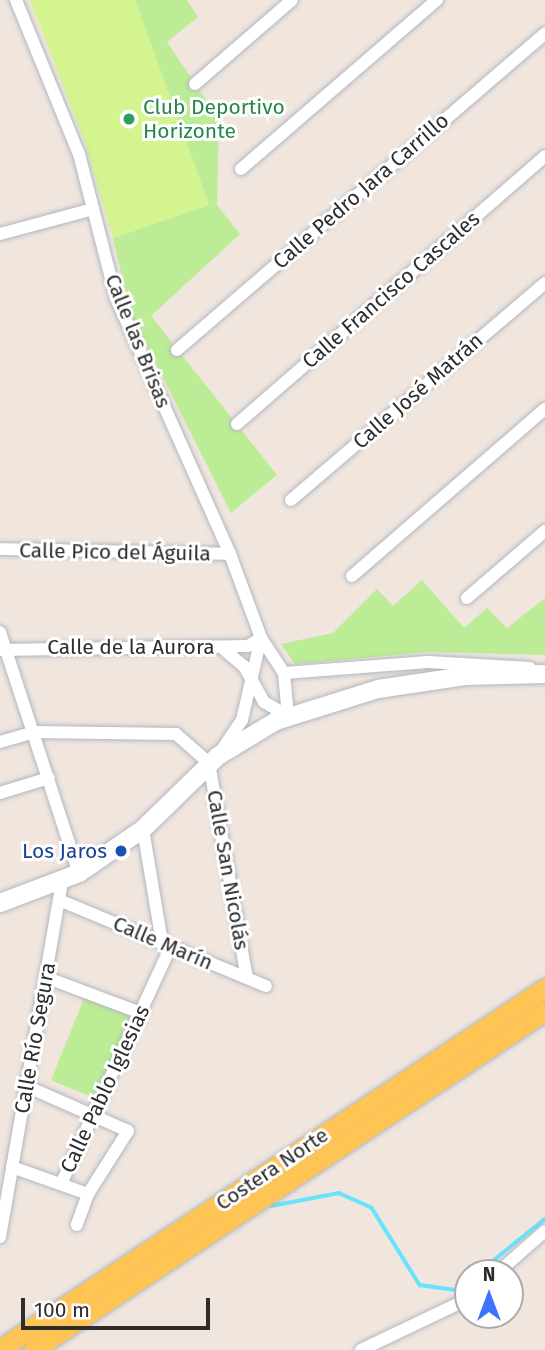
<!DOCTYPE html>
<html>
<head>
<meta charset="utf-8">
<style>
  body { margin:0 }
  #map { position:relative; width:545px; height:1350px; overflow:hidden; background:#f0e6de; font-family:"Fira Sans",sans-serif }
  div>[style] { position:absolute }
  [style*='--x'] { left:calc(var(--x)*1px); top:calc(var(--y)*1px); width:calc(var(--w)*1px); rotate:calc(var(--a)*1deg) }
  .green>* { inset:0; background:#bcec95; transform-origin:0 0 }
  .pitch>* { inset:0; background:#d4f490 }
  .stream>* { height:3.5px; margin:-1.75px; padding:0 1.75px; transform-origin:1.75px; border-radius:1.75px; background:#67e4fc }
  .roads { filter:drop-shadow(0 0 2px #b2b7c2) drop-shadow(0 0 2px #b2b7c2) }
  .street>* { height:12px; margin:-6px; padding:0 6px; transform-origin:6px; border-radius:6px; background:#fff }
  .secondary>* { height:18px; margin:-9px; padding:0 9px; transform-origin:9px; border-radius:9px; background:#fff }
  .primary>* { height:19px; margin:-9.5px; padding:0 9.5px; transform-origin:9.5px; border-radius:9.5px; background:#ffc554 }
  .dots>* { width:19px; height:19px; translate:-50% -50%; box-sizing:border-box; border:4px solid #fff; border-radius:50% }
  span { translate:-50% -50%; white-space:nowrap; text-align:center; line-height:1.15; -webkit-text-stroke:6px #fff; paint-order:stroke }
  .leisure-label { font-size:21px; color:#27864d }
  .left { translate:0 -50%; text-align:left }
  .street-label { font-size:21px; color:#2d2d2d }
  .transit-label { font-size:21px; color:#164399 }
  .right { translate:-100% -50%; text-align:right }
  .north { position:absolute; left:454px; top:1259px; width:70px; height:70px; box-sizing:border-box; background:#fff; border:2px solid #ababab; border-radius:50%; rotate:0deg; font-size:19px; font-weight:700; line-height:28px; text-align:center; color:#2d2d2d }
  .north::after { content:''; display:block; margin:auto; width:24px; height:32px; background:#3c74ff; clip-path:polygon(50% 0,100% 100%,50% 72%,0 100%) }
  .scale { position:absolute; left:21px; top:1298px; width:189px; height:32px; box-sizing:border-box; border:4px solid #2d2d2d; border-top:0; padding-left:9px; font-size:21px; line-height:24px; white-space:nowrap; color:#2d2d2d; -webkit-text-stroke:5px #fff; paint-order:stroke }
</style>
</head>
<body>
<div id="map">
  <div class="green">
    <div style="clip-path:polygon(135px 0,187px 0,198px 17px,167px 42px,219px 119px,217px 205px,240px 234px,151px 316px,277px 475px,231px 513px,131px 314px,113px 238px,209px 205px)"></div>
    <div style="clip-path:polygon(422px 580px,464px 628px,487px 608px,507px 628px,545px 598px,545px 655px,429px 652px,295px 664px,281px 644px,333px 633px,377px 589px,393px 606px)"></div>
    <div style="left:85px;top:996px;width:50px;height:91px;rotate:22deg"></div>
  </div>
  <div class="pitch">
    <div style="clip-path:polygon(30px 0,135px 0,209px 205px,113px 238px,85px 143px)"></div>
  </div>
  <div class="stream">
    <div style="--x:271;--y:1206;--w:69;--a:-10.8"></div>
    <div style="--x:339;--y:1193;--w:36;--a:24"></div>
    <div style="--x:372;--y:1208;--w:91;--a:58.1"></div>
    <div style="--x:420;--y:1285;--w:37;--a:8"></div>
    <div style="--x:457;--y:1290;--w:14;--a:-39"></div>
    <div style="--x:478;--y:1273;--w:86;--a:-38.9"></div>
  </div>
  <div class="roads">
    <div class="street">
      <div style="--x:16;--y:0;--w:166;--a:67.8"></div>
      <div style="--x:79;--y:154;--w:149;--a:75.6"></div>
      <div style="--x:116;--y:298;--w:280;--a:66"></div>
      <div style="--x:230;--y:554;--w:90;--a:69.7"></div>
      <div style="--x:261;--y:638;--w:42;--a:56.7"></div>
      <div style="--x:284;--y:673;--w:43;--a:84.7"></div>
      <div style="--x:195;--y:84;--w:128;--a:-40.9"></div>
      <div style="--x:241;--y:169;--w:259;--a:-40.8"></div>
      <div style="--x:0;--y:234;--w:96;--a:-15"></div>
      <div style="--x:177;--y:350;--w:486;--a:-40.7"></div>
      <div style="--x:237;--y:424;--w:408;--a:-41"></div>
      <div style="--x:291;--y:500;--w:334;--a:-40.5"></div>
      <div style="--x:0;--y:549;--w:230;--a:1.2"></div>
      <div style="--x:352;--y:576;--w:255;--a:-40.9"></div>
      <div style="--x:467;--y:598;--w:103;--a:-40.7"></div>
      <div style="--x:0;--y:632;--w:254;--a:71.9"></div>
      <div style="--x:221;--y:647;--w:30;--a:40"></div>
      <div style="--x:244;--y:666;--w:41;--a:60.9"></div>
      <div style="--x:264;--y:702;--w:28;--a:30"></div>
      <div style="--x:0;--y:650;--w:248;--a:-0.9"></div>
      <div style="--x:248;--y:646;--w:15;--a:-32"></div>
      <div style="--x:284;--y:673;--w:144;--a:-4.4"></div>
      <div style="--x:428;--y:662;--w:102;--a:3.4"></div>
      <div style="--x:0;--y:742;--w:35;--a:-16"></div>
      <div style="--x:34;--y:732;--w:142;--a:0.8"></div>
      <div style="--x:176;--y:734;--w:44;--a:41.3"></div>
      <div style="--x:209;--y:763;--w:218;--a:80"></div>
      <div style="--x:221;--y:751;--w:37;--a:-56"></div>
      <div style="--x:242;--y:720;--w:84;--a:-77"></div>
      <div style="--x:0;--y:793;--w:51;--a:-17"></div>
      <div style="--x:143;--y:829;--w:116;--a:80.5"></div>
      <div style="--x:59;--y:900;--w:224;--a:22.6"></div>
      <div style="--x:45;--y:977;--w:103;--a:20.6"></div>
      <div style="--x:26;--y:1086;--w:111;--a:23.8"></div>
      <div style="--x:128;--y:1131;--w:75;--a:122.4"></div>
      <div style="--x:88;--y:1194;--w:33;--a:110"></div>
      <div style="--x:12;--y:1167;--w:81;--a:19.6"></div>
      <div style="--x:61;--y:1184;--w:262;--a:-65.2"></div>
      <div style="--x:0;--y:1237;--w:362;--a:-80.1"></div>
      <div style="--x:497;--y:1273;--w:64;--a:-41.2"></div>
      <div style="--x:361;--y:1350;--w:119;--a:-25.5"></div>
    </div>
    <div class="secondary">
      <div style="--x:0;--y:903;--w:85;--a:-20.8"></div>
      <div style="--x:79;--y:873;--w:78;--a:-34.5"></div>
      <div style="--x:143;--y:829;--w:105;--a:-44.2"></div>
      <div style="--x:218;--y:756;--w:68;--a:-31.1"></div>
      <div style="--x:276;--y:721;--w:107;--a:-17.4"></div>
      <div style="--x:378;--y:689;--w:88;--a:-8.5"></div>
      <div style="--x:465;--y:676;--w:80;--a:-1.4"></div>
    </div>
    <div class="primary">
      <div style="--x:0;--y:1349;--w:654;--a:-33.52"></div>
      <div style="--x:33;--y:1350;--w:614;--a:-33.51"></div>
    </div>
  </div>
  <div class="dots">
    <div style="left:129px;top:119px;background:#2e9e5b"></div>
    <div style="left:121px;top:851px;background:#1a4fb4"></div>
  </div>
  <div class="leisure-label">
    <span class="left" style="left:143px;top:119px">Club Deportivo<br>Horizonte</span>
  </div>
  <div class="street-label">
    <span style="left:361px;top:191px;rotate:-41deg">Calle Pedro Jara Carrillo</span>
    <span style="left:391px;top:290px;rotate:-41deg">Calle Francisco Cascales</span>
    <span style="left:138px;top:341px;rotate:68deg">Calle las Brisas</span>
    <span style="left:418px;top:391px;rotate:-41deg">Calle José Matrán</span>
    <span style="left:115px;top:552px;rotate:1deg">Calle Pico del Águila</span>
    <span style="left:131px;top:647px">Calle de la Aurora</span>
    <span style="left:228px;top:870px;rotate:80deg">Calle San Nicolás</span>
    <span style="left:163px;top:943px;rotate:23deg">Calle Marín</span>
    <span style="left:35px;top:1038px;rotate:-80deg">Calle Río Segura</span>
    <span style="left:105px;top:1089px;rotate:-65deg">Calle Pablo Iglesias</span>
    <span style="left:272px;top:1169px;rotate:-34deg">Costera Norte</span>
  </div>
  <div class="transit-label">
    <span class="right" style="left:107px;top:851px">Los Jaros</span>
  </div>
  <div class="north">N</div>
  <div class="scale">100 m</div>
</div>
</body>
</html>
